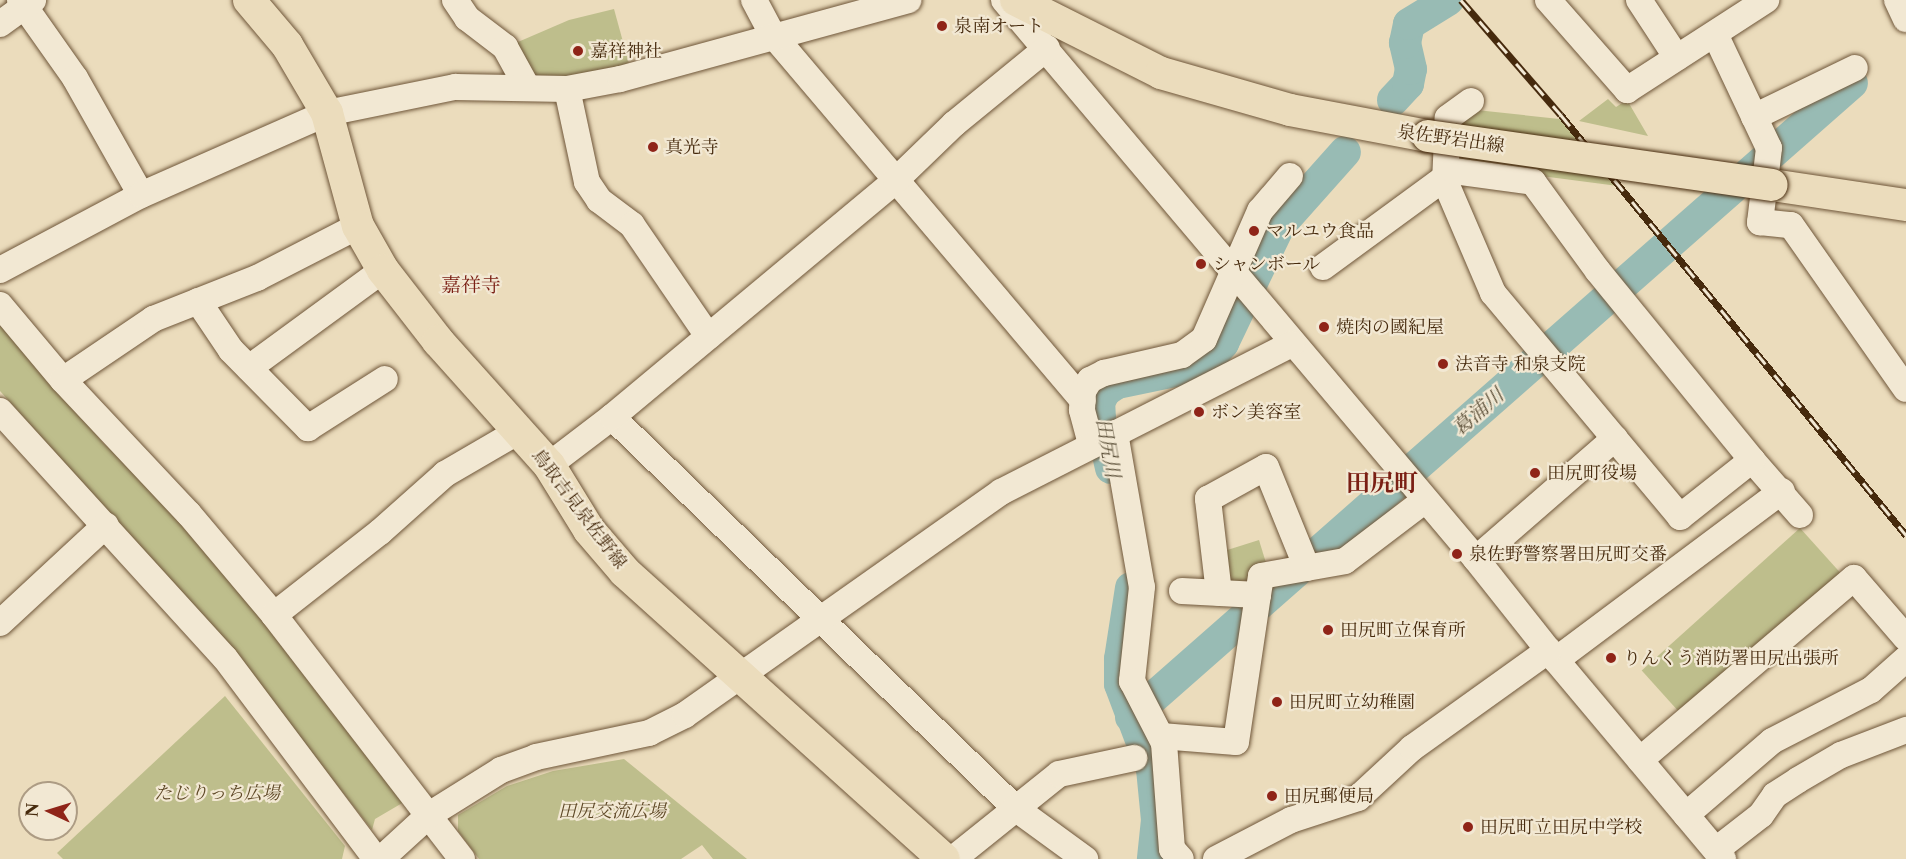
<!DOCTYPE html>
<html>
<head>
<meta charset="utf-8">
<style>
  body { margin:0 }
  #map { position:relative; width:1906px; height:859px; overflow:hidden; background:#ebdcbc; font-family:"Libre Caslon Text","Noto Serif JP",serif }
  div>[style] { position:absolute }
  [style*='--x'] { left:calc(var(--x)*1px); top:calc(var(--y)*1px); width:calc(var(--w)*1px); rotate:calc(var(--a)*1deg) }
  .green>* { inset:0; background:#bebe8c; transform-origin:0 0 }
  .river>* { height:32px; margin:-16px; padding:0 16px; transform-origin:16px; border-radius:16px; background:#98bbb4 }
  .roads { filter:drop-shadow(0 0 2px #6f5639) drop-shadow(0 0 2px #6f5639) }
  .minor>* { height:26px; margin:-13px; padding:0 13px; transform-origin:13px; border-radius:13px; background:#f2e8d3 }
  .major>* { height:32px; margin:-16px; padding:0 16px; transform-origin:16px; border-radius:16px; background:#ebdcbc }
  .rail>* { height:7px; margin-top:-3.5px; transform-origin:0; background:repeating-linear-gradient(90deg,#f2e8d3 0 14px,#462a0d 0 28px); box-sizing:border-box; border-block:2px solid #462a0d }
  .bridges { filter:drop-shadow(0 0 2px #462a0d) drop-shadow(0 0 2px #462a0d) }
  .major-bridge>* { height:32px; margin:-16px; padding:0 16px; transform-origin:16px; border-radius:16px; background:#ebdcbc }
  .dots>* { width:16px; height:16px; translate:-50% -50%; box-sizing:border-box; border:3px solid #f2e8d3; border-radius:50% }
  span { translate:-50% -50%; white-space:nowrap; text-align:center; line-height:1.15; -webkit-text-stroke:4.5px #f2e8d3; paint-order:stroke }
  .poi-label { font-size:18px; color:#462a0d }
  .left { translate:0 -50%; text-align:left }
  .street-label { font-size:18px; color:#462a0d }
  .park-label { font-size:18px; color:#5e4826; font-style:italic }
  .neighbourhood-label { font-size:20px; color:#7a1f14 }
  .water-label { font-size:20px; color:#5a4e37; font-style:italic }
  .district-label { font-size:24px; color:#7a1f14; font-weight:700 }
  .north { position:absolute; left:18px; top:781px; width:60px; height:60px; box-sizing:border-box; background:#f2e8d3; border:2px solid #ad9c84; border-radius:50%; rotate:274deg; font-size:16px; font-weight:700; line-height:24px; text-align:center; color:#462a0d }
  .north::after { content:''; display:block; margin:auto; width:21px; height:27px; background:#8f2418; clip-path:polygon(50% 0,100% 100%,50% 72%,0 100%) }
</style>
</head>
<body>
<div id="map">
  <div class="green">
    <div style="clip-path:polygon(614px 9px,631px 71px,529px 84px,511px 45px,569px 20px)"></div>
    <div style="clip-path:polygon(1608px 99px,1616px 107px,1627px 100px,1648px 136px,1579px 121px)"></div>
    <div style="clip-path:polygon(1467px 109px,1569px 120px,1618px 186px,1457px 165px,1449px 120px)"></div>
    <div style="clip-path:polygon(0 318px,103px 443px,136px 471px,235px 579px,404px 802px,375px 819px,372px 830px,223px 639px,0 391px)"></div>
    <div style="left:1800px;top:528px;width:70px;height:213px;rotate:48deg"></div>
    <div style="clip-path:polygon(1259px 540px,1266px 563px,1254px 579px,1229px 584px,1221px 552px)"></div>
    <div style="clip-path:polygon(225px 696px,345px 846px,342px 859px,63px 859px,57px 853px)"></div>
    <div style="clip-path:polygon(624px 759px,747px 859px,713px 859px,702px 845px,681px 859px,479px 859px,458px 831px,458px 815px,507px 786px,553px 771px)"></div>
  </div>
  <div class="river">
    <div style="--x:1393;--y:100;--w:22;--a:-47"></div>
    <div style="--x:1408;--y:84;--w:15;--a:-79"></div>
    <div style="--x:1411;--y:69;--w:27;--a:-103"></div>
    <div style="--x:1405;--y:43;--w:19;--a:-78"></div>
    <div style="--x:1409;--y:24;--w:46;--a:-31.6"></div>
    <div style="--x:1111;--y:468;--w:50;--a:-102.7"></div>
    <div style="--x:1100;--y:419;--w:17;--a:-93"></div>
    <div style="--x:1099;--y:402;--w:13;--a:-61"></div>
    <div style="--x:1105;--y:391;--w:14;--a:-34"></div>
    <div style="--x:1117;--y:383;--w:80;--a:-11.6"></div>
    <div style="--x:1195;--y:367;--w:17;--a:-31"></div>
    <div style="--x:1210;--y:358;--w:20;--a:-49"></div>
    <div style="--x:1223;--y:343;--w:130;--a:-64.4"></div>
    <div style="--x:1279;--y:226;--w:99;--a:-48.3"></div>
    <div style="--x:1131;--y:588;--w:72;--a:98.8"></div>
    <div style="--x:1120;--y:659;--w:25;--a:90"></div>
    <div style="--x:1120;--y:684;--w:91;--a:69.4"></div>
    <div style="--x:1152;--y:769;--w:51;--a:84.4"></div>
    <div style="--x:1157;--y:820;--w:39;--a:96"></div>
    <div style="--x:1131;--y:717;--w:960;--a:-41.33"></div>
  </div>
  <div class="roads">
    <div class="minor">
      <div style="--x:20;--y:0;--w:95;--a:54.8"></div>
      <div style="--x:75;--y:78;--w:134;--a:60.6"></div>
      <div style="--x:455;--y:0;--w:22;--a:56"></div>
      <div style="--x:467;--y:18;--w:48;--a:37.3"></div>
      <div style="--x:505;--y:47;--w:46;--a:61.2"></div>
      <div style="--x:754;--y:0;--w:40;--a:62"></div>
      <div style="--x:773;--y:35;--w:479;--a:49.7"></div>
      <div style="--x:1004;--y:0;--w:732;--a:49.82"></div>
      <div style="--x:1476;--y:559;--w:129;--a:51.6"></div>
      <div style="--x:1556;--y:660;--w:260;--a:50"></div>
      <div style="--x:1548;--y:0;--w:120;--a:48.7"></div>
      <div style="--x:1627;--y:90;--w:166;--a:-32.9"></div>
      <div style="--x:1639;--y:0;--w:69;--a:56.8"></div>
      <div style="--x:1897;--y:0;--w:21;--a:65"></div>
      <div style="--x:0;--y:24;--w:41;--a:-36"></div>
      <div style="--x:1715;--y:34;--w:126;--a:64.7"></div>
      <div style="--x:1769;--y:148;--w:75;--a:96.9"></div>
      <div style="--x:1760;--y:222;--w:31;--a:6"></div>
      <div style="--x:1791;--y:225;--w:200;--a:55"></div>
      <div style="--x:567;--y:89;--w:95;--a:77.9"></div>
      <div style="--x:587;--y:182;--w:22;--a:56"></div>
      <div style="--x:599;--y:200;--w:41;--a:37.1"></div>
      <div style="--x:632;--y:225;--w:135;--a:55.6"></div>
      <div style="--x:1471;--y:101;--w:29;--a:144"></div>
      <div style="--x:1448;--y:118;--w:63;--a:92.7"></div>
      <div style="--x:1445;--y:181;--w:122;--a:66.8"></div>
      <div style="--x:1493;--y:293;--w:292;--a:50.1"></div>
      <div style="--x:1680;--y:517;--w:92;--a:-38.4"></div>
      <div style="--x:1752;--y:460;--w:73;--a:48.9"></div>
      <div style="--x:1754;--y:117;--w:112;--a:-25.9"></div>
      <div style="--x:1323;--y:267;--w:162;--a:-36.2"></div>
      <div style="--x:1454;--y:171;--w:80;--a:7.9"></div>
      <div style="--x:1533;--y:182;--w:110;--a:53.9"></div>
      <div style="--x:1598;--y:271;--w:244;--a:50.8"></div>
      <div style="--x:0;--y:270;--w:160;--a:-28"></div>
      <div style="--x:141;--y:195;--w:203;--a:-23.8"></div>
      <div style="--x:327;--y:113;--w:131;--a:-11.5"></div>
      <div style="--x:455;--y:87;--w:112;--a:1"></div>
      <div style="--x:567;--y:89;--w:54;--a:-10.7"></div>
      <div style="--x:620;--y:79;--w:299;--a:-15.3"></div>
      <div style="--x:198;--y:301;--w:59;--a:56"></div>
      <div style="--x:231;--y:350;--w:110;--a:45.4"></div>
      <div style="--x:308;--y:428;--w:91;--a:-32.5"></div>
      <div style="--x:0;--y:305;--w:98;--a:50"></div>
      <div style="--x:63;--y:380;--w:184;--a:46.8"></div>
      <div style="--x:189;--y:514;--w:132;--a:49.9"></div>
      <div style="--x:274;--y:615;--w:308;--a:52.4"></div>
      <div style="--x:249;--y:368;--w:166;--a:-36.2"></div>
      <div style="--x:63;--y:380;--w:109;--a:-34.1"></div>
      <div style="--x:153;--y:319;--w:112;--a:-21.5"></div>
      <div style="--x:257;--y:278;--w:114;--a:-27.2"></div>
      <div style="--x:0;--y:411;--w:334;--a:47.7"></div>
      <div style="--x:225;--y:658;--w:251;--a:53.1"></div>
      <div style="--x:612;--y:417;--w:562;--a:44.13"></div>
      <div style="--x:1015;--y:808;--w:87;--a:36.1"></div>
      <div style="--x:1115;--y:433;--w:156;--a:80.1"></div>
      <div style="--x:1142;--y:587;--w:95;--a:96.1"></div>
      <div style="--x:1132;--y:681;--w:70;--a:62.7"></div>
      <div style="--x:1164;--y:743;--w:106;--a:85.7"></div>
      <div style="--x:1172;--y:849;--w:13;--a:48"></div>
      <div style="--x:1091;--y:444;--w:35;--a:-105"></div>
      <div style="--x:1082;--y:410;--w:19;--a:-87"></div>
      <div style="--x:1083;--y:391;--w:13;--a:-58"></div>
      <div style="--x:1090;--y:380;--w:16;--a:-27"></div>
      <div style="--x:1104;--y:373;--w:80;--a:-13"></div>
      <div style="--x:1182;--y:355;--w:27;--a:-36"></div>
      <div style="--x:1204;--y:339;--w:140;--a:-66.4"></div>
      <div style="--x:1260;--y:211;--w:46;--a:-49.4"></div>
      <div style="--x:549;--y:465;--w:79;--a:-37.3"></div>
      <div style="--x:612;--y:417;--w:370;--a:-39.8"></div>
      <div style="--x:896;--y:180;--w:81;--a:-44"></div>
      <div style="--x:954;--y:124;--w:120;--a:-39.3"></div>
      <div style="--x:1476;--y:559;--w:184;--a:-41"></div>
      <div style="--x:1182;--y:591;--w:76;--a:3"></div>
      <div style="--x:1258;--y:595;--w:19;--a:-81"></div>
      <div style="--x:1261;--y:576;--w:85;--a:-10.1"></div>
      <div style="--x:1345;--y:561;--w:101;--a:-37.3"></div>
      <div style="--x:1219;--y:593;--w:95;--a:-96.7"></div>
      <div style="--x:1208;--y:499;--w:66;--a:-28.9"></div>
      <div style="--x:1266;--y:467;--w:109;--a:67.9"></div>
      <div style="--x:274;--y:615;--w:135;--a:-38.1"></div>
      <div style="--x:380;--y:532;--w:87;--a:-41.7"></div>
      <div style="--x:445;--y:474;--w:86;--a:-30.2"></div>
      <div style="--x:0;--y:623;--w:144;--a:-42.8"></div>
      <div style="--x:1556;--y:660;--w:282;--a:-36.8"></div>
      <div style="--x:1161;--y:736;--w:75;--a:4.6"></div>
      <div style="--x:1236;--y:742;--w:149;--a:-81.5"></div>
      <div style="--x:1640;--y:760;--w:281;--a:-40.4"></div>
      <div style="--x:1854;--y:578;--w:79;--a:49.1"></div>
      <div style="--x:1686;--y:815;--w:113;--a:-40.7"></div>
      <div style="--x:1772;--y:741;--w:111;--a:-27.3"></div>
      <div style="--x:1871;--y:690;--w:47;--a:-41.5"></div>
      <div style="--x:1716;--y:850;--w:57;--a:-37.9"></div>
      <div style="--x:1761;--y:815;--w:24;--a:-55"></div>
      <div style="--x:1775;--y:795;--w:27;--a:-33"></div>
      <div style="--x:1798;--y:780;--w:50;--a:-30.2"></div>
      <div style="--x:1841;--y:755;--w:70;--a:-21"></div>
      <div style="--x:381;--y:859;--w:65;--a:-42.5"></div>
      <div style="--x:429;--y:815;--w:85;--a:-32"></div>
      <div style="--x:501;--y:770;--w:37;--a:-20"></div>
      <div style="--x:536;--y:757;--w:116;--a:-12"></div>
      <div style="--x:649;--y:733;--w:40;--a:-26.6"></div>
      <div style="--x:685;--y:715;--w:387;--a:-35.2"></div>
      <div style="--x:1001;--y:492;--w:326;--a:-27"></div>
      <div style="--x:953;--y:859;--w:136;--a:-38.7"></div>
      <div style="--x:1059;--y:774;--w:77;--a:-12"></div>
      <div style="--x:1216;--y:859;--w:85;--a:-27.5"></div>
      <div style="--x:1291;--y:820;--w:71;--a:-18.2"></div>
      <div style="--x:1358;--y:798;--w:74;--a:-42.8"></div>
      <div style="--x:1412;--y:748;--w:168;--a:-35.6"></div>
    </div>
    <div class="major">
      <div style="--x:249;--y:0;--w:59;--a:49.8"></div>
      <div style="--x:287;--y:45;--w:79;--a:59.5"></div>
      <div style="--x:327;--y:113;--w:117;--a:74.7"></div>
      <div style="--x:358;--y:226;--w:51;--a:60.4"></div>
      <div style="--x:383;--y:270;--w:90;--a:52.2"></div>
      <div style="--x:438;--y:341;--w:166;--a:48.2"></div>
      <div style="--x:549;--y:465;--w:76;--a:58.4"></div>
      <div style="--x:589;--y:530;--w:55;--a:49.4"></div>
      <div style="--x:625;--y:572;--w:429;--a:42"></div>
      <div style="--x:1016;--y:0;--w:162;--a:26.7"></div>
      <div style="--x:1161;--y:73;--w:134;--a:16"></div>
      <div style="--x:1290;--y:110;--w:140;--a:10.7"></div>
      <div style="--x:1772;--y:185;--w:135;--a:8.5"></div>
    </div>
  </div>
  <div class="rail">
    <div style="--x:1461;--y:0;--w:152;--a:49"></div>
    <div style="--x:1561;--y:115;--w:544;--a:50.6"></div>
  </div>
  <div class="bridges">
    <div class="major-bridge">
      <div style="--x:1428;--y:136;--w:347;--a:8.1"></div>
    </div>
  </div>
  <div class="dots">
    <div style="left:942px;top:26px;background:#8f2418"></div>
    <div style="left:578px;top:51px;background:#8f2418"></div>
    <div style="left:653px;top:147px;background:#8f2418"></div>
    <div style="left:1254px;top:231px;background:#8f2418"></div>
    <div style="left:1201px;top:264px;background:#8f2418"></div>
    <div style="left:1324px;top:327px;background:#8f2418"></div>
    <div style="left:1443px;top:364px;background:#8f2418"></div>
    <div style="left:1199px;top:412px;background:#8f2418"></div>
    <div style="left:1535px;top:473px;background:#8f2418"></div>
    <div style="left:1457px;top:554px;background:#8f2418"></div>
    <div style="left:1328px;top:630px;background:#8f2418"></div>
    <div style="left:1611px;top:658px;background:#8f2418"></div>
    <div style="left:1277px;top:702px;background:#8f2418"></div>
    <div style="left:1272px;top:796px;background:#8f2418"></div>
    <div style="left:1468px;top:827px;background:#8f2418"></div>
  </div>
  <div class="poi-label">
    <span class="left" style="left:954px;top:26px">泉南オート</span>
    <span class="left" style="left:590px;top:51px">嘉祥神社</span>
    <span class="left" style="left:665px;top:147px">真光寺</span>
    <span class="left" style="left:1266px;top:231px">マルユウ食品</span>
    <span class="left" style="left:1213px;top:264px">シャンボール</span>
    <span class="left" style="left:1336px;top:327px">焼肉の國紀屋</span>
    <span class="left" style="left:1455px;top:364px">法音寺 和泉支院</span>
    <span class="left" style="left:1211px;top:412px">ボン美容室</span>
    <span class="left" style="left:1547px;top:473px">田尻町役場</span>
    <span class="left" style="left:1469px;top:554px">泉佐野警察署田尻町交番</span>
    <span class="left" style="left:1340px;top:630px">田尻町立保育所</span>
    <span class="left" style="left:1623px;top:658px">りんくう消防署田尻出張所</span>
    <span class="left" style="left:1289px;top:702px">田尻町立幼稚園</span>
    <span class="left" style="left:1284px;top:796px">田尻郵便局</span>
    <span class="left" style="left:1480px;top:827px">田尻町立田尻中学校</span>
  </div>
  <div class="street-label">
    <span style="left:1451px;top:139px;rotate:8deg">泉佐野岩出線</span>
    <span style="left:579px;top:509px;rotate:53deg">鳥取吉見泉佐野線</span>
  </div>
  <div class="park-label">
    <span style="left:217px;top:793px">たじりっち広場</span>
    <span style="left:612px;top:811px">田尻交流広場</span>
  </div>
  <div class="neighbourhood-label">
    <span style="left:471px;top:285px">嘉祥寺</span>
  </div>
  <div class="water-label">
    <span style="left:1478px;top:412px;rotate:-41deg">葛浦川</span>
    <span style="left:1108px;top:448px;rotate:80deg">田尻川</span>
  </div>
  <div class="district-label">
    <span style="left:1382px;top:483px">田尻町</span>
  </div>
  <div class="north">N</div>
</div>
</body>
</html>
